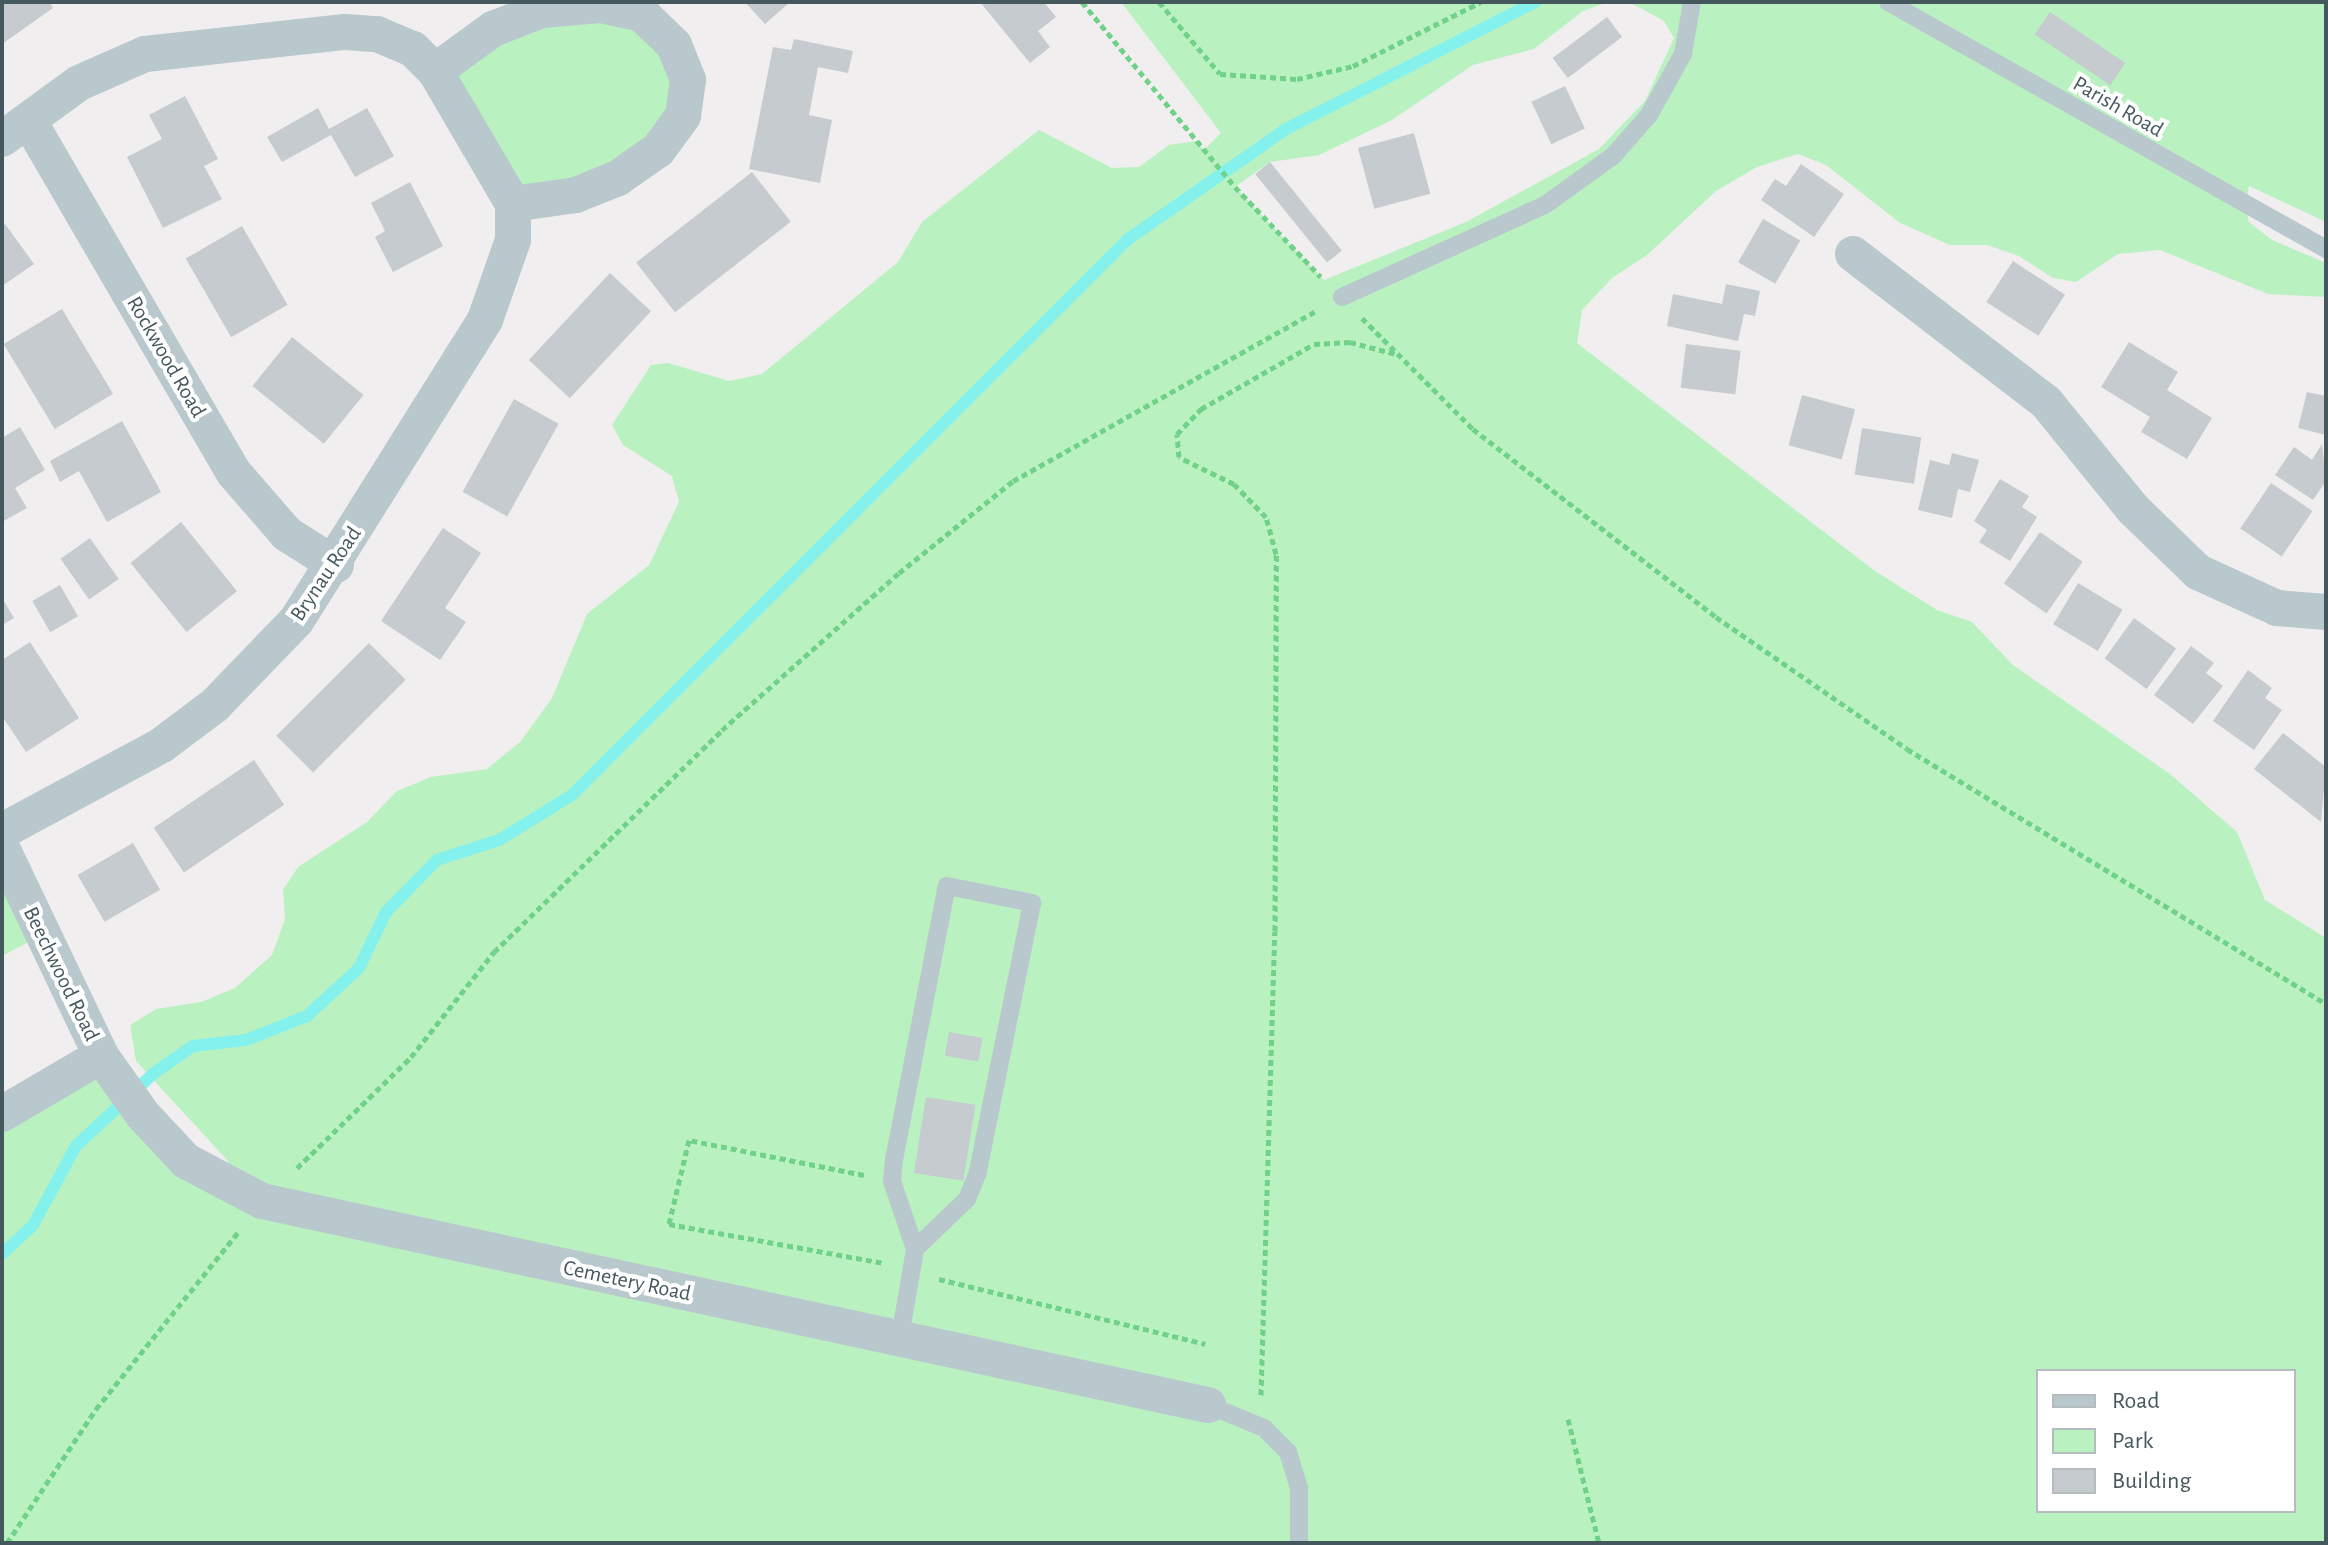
<!DOCTYPE html>
<html>
<head>
<meta charset="utf-8">
<style>
  body { margin:0 }
  #map { position:relative; width:2328px; height:1545px; overflow:hidden; background:#f1eeef; font-family:"Alegreya Sans",sans-serif }
  div>[style] { position:absolute }
  [style*='--x'] { left:calc(var(--x)*1px); top:calc(var(--y)*1px); width:calc(var(--w)*1px); rotate:calc(var(--a)*1deg) }
  .green>* { inset:0; background:#baf1c1 }
  .stream>* { height:12px; margin:-6px; padding:0 6px; transform-origin:6px; border-radius:6px; background:#84f1ec }
  .building>* { inset:0; background:#c5cbce; transform-origin:0 0 }
  .path>* { height:5px; margin-top:-2.5px; transform-origin:0; background:repeating-linear-gradient(90deg,#70d189 0 6px,transparent 0 10px) }
  .service>* { height:18px; margin:-9px; padding:0 9px; transform-origin:9px; border-radius:9px; background:#b9c8cc }
  .minor>* { height:36px; margin:-18px; padding:0 18px; transform-origin:18px; border-radius:18px; background:#b9c8cc }
  span { translate:-50% -50%; white-space:nowrap; text-align:center; line-height:1.15; -webkit-text-stroke:8px #fff; paint-order:stroke }
  .street-label { font-size:22px; color:#45585d }
  .frame { position:absolute; inset:0; border:4px solid #45585d; pointer-events:none }
  .legend { position:absolute; left:2036px; top:1369px; width:260px; height:144px; box-sizing:border-box; background:#fff; border:2px solid #b5bcbe; margin:0; padding:10px 14px; list-style:none; font-size:24px; color:#45585d }
  .legend li { display:flex; align-items:center; gap:16px; height:40px }
  .legend b { width:40px; border:2px solid #b5bcbe }
</style>
</head>
<body>
<div id="map">
  <div class="green">
    <div style="clip-path:polygon(evenodd,1121px 2px,1608px 2px,1583px 11px,1534px 49px,1473px 65px,1392px 120px,1319px 155px,1270px 162px,1235px 187px,1324px 280px,1466px 222px,1599px 149px,1645px 101px,1674px 38px,1664px 21px,1629px 2px,2326px 2px,2326px 222px,2249px 186px,2245px 207px,2249px 222px,2272px 240px,2326px 263px,2326px 297px,2268px 294px,2160px 250px,2118px 254px,2076px 282px,2053px 278px,2019px 256px,1987px 245px,1950px 245px,1900px 223px,1826px 165px,1798px 154px,1757px 167px,1716px 191px,1647px 255px,1612px 278px,1582px 310px,1577px 343px,1875px 571px,1937px 610px,1972px 622px,2013px 665px,2170px 774px,2237px 832px,2265px 900px,2326px 938px,2326px 1543px,2px 1543px,2px 1114px,101px 1056px,228px 1183px,228px 1161px,136px 1061px,130px 1025px,156px 1009px,201px 1002px,235px 988px,272px 955px,285px 919px,283px 890px,298px 867px,367px 822px,397px 791px,431px 777px,487px 769px,521px 741px,552px 698px,587px 614px,649px 565px,679px 502px,672px 476px,623px 445px,612px 425px,651px 365px,668px 363px,729px 381px,762px 374px,898px 262px,922px 222px,1039px 130px,1112px 168px,1139px 167px,1169px 145px,1196px 141px,1204px 150px,1221px 133px,1121px 2px,2038px 1371px,2294px 1371px,2294px 1511px,2038px 1511px,2038px 1371px)"></div>
    <div style="clip-path:polygon(642px 14px,688px 80px,658px 150px,513px 204px,435px 71px,493px 29px)"></div>
    <div style="clip-path:polygon(2px 848px,40px 936px,2px 956px)"></div>
  </div>
  <div class="stream">
    <div style="--x:2;--y:1254;--w:42;--a:-43.1"></div>
    <div style="--x:33;--y:1225;--w:90;--a:-61.4"></div>
    <div style="--x:76;--y:1146;--w:107;--a:-43.1"></div>
    <div style="--x:154;--y:1073;--w:47;--a:-34.7"></div>
    <div style="--x:193;--y:1046;--w:53;--a:-6.5"></div>
    <div style="--x:246;--y:1040;--w:66;--a:-21.5"></div>
    <div style="--x:307;--y:1016;--w:71;--a:-42.7"></div>
    <div style="--x:359;--y:968;--w:62;--a:-64.3"></div>
    <div style="--x:386;--y:912;--w:73;--a:-45.6"></div>
    <div style="--x:437;--y:860;--w:65;--a:-17.9"></div>
    <div style="--x:499;--y:840;--w:86;--a:-31.7"></div>
    <div style="--x:572;--y:795;--w:785;--a:-45"></div>
    <div style="--x:1127;--y:240;--w:194;--a:-34.9"></div>
    <div style="--x:1286;--y:129;--w:280;--a:-27"></div>
  </div>
  <div class="building">
    <div style="clip-path:polygon(2px 2px,49px 2px,53px 8px,2px 44px)"></div>
    <div style="clip-path:polygon(745px 2px,790px 2px,765px 24px)"></div>
    <div style="clip-path:polygon(980px 2px,1044px 2px,1056px 17px,1038px 31px,1050px 47px,1030px 63px)"></div>
    <div style="left:2050px;top:12px;width:91px;height:27px;rotate:34deg"></div>
    <div style="left:1607px;top:17px;width:25px;height:68px;rotate:53deg"></div>
    <div style="clip-path:polygon(794px 39px,853px 51px,848px 73px,818px 67px,809px 115px,832px 120px,820px 183px,749px 169px,773px 47px,791px 50px)"></div>
    <div style="left:1565px;top:86px;width:47px;height:37px;rotate:65deg"></div>
    <div style="clip-path:polygon(185px 96px,218px 159px,204px 166px,222px 199px,163px 228px,127px 157px,162px 139px,149px 115px)"></div>
    <div style="clip-path:polygon(318px 108px,329px 129px,367px 108px,394px 156px,355px 177px,331px 135px,282px 162px,267px 137px)"></div>
    <div style="left:1414px;top:133px;width:63px;height:58px;rotate:75deg"></div>
    <div style="left:1270px;top:162px;width:114px;height:19px;rotate:51deg"></div>
    <div style="clip-path:polygon(1801px 164px,1844px 194px,1814px 237px,1761px 200px,1775px 179px,1786px 186px)"></div>
    <div style="left:752px;top:172px;width:63px;height:147px;rotate:52deg"></div>
    <div style="clip-path:polygon(410px 182px,443px 246px,393px 272px,375px 237px,385px 231px,371px 203px)"></div>
    <div style="left:1763px;top:219px;width:43px;height:50px;rotate:30deg"></div>
    <div style="clip-path:polygon(5px 224px,34px 264px,2px 286px,2px 226px)"></div>
    <div style="left:242px;top:226px;width:91px;height:65px;rotate:60deg"></div>
    <div style="left:2013px;top:261px;width:62px;height:49px;rotate:33deg"></div>
    <div style="left:610px;top:273px;width:56px;height:119px;rotate:43deg"></div>
    <div style="clip-path:polygon(1726px 284px,1760px 291px,1755px 316px,1744px 314px,1738px 341px,1667px 326px,1673px 294px,1722px 304px)"></div>
    <div style="left:62px;top:309px;width:99px;height:68px;rotate:59deg"></div>
    <div style="left:292px;top:337px;width:92px;height:63px;rotate:39deg"></div>
    <div style="clip-path:polygon(2129px 342px,2178px 372px,2167px 390px,2212px 418px,2187px 459px,2141px 432px,2150px 417px,2101px 387px)"></div>
    <div style="left:1686px;top:344px;width:55px;height:44px;rotate:7deg"></div>
    <div style="clip-path:polygon(2307px 392px,2326px 396px,2326px 435px,2298px 428px)"></div>
    <div style="left:1802px;top:395px;width:55px;height:52px;rotate:15deg"></div>
    <div style="left:514px;top:399px;width:51px;height:106px;rotate:29deg"></div>
    <div style="clip-path:polygon(122px 421px,161px 492px,107px 522px,79px 471px,60px 482px,50px 461px)"></div>
    <div style="clip-path:polygon(20px 427px,45px 470px,15px 488px,27px 508px,2px 522px,2px 438px)"></div>
    <div style="left:1862px;top:428px;width:60px;height:47px;rotate:9deg"></div>
    <div style="clip-path:polygon(2322px 444px,2326px 481px,2313px 500px,2275px 475px,2294px 447px,2312px 460px)"></div>
    <div style="clip-path:polygon(1952px 453px,1979px 460px,1970px 492px,1958px 489px,1952px 518px,1918px 510px,1930px 460px,1949px 465px)"></div>
    <div style="clip-path:polygon(2000px 479px,2029px 496px,2022px 507px,2037px 517px,2010px 561px,1979px 542px,1987px 530px,1974px 521px)"></div>
    <div style="left:2271px;top:483px;width:50px;height:55px;rotate:34deg"></div>
    <div style="left:181px;top:522px;width:89px;height:65px;rotate:51deg"></div>
    <div style="clip-path:polygon(443px 528px,481px 553px,445px 608px,466px 622px,440px 660px,381px 621px)"></div>
    <div style="left:2040px;top:532px;width:52px;height:63px;rotate:35deg"></div>
    <div style="left:90px;top:538px;width:50px;height:36px;rotate:55deg"></div>
    <div style="left:2078px;top:583px;width:52px;height:48px;rotate:31deg"></div>
    <div style="left:60px;top:585px;width:36px;height:32px;rotate:60deg"></div>
    <div style="clip-path:polygon(2px 598px,14px 618px,2px 625px)"></div>
    <div style="left:2134px;top:618px;width:52px;height:50px;rotate:36deg"></div>
    <div style="clip-path:polygon(30px 642px,79px 718px,26px 752px,2px 716px,2px 660px)"></div>
    <div style="left:369px;top:643px;width:52px;height:131px;rotate:45deg"></div>
    <div style="clip-path:polygon(2191px 646px,2214px 663px,2206px 673px,2223px 686px,2193px 724px,2154px 695px)"></div>
    <div style="clip-path:polygon(2248px 670px,2272px 688px,2265px 698px,2282px 710px,2254px 750px,2213px 721px)"></div>
    <div style="clip-path:polygon(2283px 733px,2326px 767px,2321px 822px,2254px 769px)"></div>
    <div style="left:254px;top:760px;width:54px;height:121px;rotate:56deg"></div>
    <div style="left:133px;top:843px;width:54px;height:64px;rotate:60deg"></div>
    <div style="left:949px;top:1032px;width:34px;height:24px;rotate:10deg"></div>
    <div style="left:926px;top:1097px;width:50px;height:77px;rotate:9deg"></div>
  </div>
  <div class="path">
    <div style="--x:1082;--y:2;--w:240;--a:50.4"></div>
    <div style="--x:1235;--y:187;--w:124;--a:46.3"></div>
    <div style="--x:1159;--y:2;--w:94;--a:49.7"></div>
    <div style="--x:1220;--y:74;--w:77;--a:3.7"></div>
    <div style="--x:1297;--y:79;--w:57;--a:-13.1"></div>
    <div style="--x:1353;--y:66;--w:143;--a:-26.6"></div>
    <div style="--x:1362;--y:318;--w:157;--a:45"></div>
    <div style="--x:1473;--y:429;--w:307;--a:37.7"></div>
    <div style="--x:1716;--y:617;--w:232;--a:34.6"></div>
    <div style="--x:1907;--y:749;--w:490;--a:31.3"></div>
    <div style="--x:297;--y:1168;--w:159;--a:-44.2"></div>
    <div style="--x:411;--y:1057;--w:134;--a:-51.7"></div>
    <div style="--x:494;--y:952;--w:318;--a:-44.2"></div>
    <div style="--x:722;--y:730;--w:237;--a:-41.6"></div>
    <div style="--x:899;--y:573;--w:146;--a:-38.9"></div>
    <div style="--x:1013;--y:481;--w:347;--a:-29.3"></div>
    <div style="--x:864;--y:1175;--w:178;--a:-168.7"></div>
    <div style="--x:689;--y:1140;--w:86;--a:103.4"></div>
    <div style="--x:669;--y:1224;--w:219;--a:10.3"></div>
    <div style="--x:939;--y:1279;--w:274;--a:13.7"></div>
    <div style="--x:1261;--y:1395;--w:464;--a:-88.3"></div>
    <div style="--x:1275;--y:931;--w:377;--a:-89.8"></div>
    <div style="--x:1276;--y:554;--w:38;--a:-105"></div>
    <div style="--x:1266;--y:517;--w:46;--a:-134.1"></div>
    <div style="--x:1234;--y:484;--w:61;--a:-153.9"></div>
    <div style="--x:1179;--y:457;--w:23;--a:-95"></div>
    <div style="--x:1177;--y:434;--w:35;--a:-46"></div>
    <div style="--x:1201;--y:409;--w:130;--a:-29.9"></div>
    <div style="--x:1314;--y:344;--w:36;--a:-3"></div>
    <div style="--x:1350;--y:342;--w:48;--a:14.6"></div>
    <div style="--x:1568;--y:1419;--w:128;--a:76"></div>
    <div style="--x:7;--y:1543;--w:161;--a:-56.4"></div>
    <div style="--x:96;--y:1409;--w:228;--a:-51.2"></div>
  </div>
  <div class="service">
    <div style="--x:1888;--y:2;--w:503;--a:29.42"></div>
    <div style="--x:1342;--y:297;--w:223;--a:-24.4"></div>
    <div style="--x:1545;--y:205;--w:84;--a:-35.8"></div>
    <div style="--x:1613;--y:156;--w:55;--a:-48.7"></div>
    <div style="--x:1649;--y:115;--w:70;--a:-60.9"></div>
    <div style="--x:1683;--y:54;--w:53;--a:-80.2"></div>
    <div style="--x:900;--y:1337;--w:89;--a:-80.3"></div>
    <div style="--x:915;--y:1249;--w:72;--a:-108.7"></div>
    <div style="--x:892;--y:1181;--w:21;--a:-85"></div>
    <div style="--x:894;--y:1160;--w:279;--a:-79.1"></div>
    <div style="--x:947;--y:886;--w:87;--a:11.3"></div>
    <div style="--x:1032;--y:903;--w:274;--a:101.4"></div>
    <div style="--x:978;--y:1172;--w:29;--a:112"></div>
    <div style="--x:967;--y:1199;--w:72;--a:136.1"></div>
    <div style="--x:1208;--y:1405;--w:61;--a:22.3"></div>
    <div style="--x:1264;--y:1428;--w:34;--a:45"></div>
    <div style="--x:1288;--y:1452;--w:38;--a:73"></div>
    <div style="--x:1299;--y:1488;--w:55;--a:90"></div>
  </div>
  <div class="minor">
    <div style="--x:435;--y:71;--w:72;--a:-35.9"></div>
    <div style="--x:493;--y:29;--w:53;--a:-21.2"></div>
    <div style="--x:542;--y:10;--w:58;--a:-4.9"></div>
    <div style="--x:600;--y:5;--w:43;--a:12.1"></div>
    <div style="--x:642;--y:14;--w:45;--a:44.1"></div>
    <div style="--x:674;--y:45;--w:38;--a:68"></div>
    <div style="--x:688;--y:80;--w:36;--a:98"></div>
    <div style="--x:683;--y:116;--w:42;--a:126.3"></div>
    <div style="--x:658;--y:150;--w:49;--a:145"></div>
    <div style="--x:618;--y:178;--w:45;--a:158"></div>
    <div style="--x:576;--y:195;--w:64;--a:171.9"></div>
    <div style="--x:29;--y:121;--w:407;--a:59.8"></div>
    <div style="--x:234;--y:473;--w:81;--a:49"></div>
    <div style="--x:287;--y:534;--w:58;--a:32.3"></div>
    <div style="--x:2;--y:139;--w:95;--a:-36"></div>
    <div style="--x:79;--y:83;--w:72;--a:-23.7"></div>
    <div style="--x:145;--y:54;--w:201;--a:-6.3"></div>
    <div style="--x:345;--y:32;--w:32;--a:4"></div>
    <div style="--x:377;--y:34;--w:39;--a:23"></div>
    <div style="--x:413;--y:49;--w:31;--a:45"></div>
    <div style="--x:435;--y:71;--w:154;--a:59.6"></div>
    <div style="--x:513;--y:204;--w:36;--a:90"></div>
    <div style="--x:513;--y:240;--w:85;--a:109.3"></div>
    <div style="--x:485;--y:320;--w:355;--a:122.1"></div>
    <div style="--x:296;--y:621;--w:117;--a:134"></div>
    <div style="--x:215;--y:705;--w:66;--a:143"></div>
    <div style="--x:162;--y:745;--w:182;--a:151.7"></div>
    <div style="--x:1853;--y:254;--w:243;--a:37.5"></div>
    <div style="--x:2046;--y:402;--w:138;--a:50.9"></div>
    <div style="--x:2133;--y:509;--w:91;--a:44.1"></div>
    <div style="--x:2198;--y:572;--w:87;--a:24.5"></div>
    <div style="--x:2277;--y:608;--w:49;--a:4.7"></div>
    <div style="--x:2;--y:848;--w:230;--a:64.5"></div>
    <div style="--x:101;--y:1056;--w:72;--a:54.6"></div>
    <div style="--x:143;--y:1115;--w:63;--a:46.9"></div>
    <div style="--x:186;--y:1161;--w:86;--a:27.8"></div>
    <div style="--x:262;--y:1201;--w:968;--a:12.17"></div>
    <div style="--x:2;--y:1114;--w:115;--a:-30.4"></div>
  </div>
  <div class="street-label">
    <span style="left:2118px;top:107px;rotate:30deg">Parish Road</span>
    <span style="left:166px;top:357px;rotate:60deg">Rockwood Road</span>
    <span style="left:326px;top:574px;rotate:-56deg">Brynau Road</span>
    <span style="left:61px;top:974px;rotate:64deg">Beechwood Road</span>
    <span style="left:627px;top:1281px;rotate:12deg">Cemetery Road</span>
  </div>
  <div class="frame"></div>
  <ul class="legend">
  <li><b style="height:10px;background:#b9c8cc"></b>Road</li>
  <li><b style="height:22px;background:#baf1c1"></b>Park</li>
  <li><b style="height:22px;background:#c5cbce"></b>Building</li>
  </ul>
</div>
</body>
</html>
